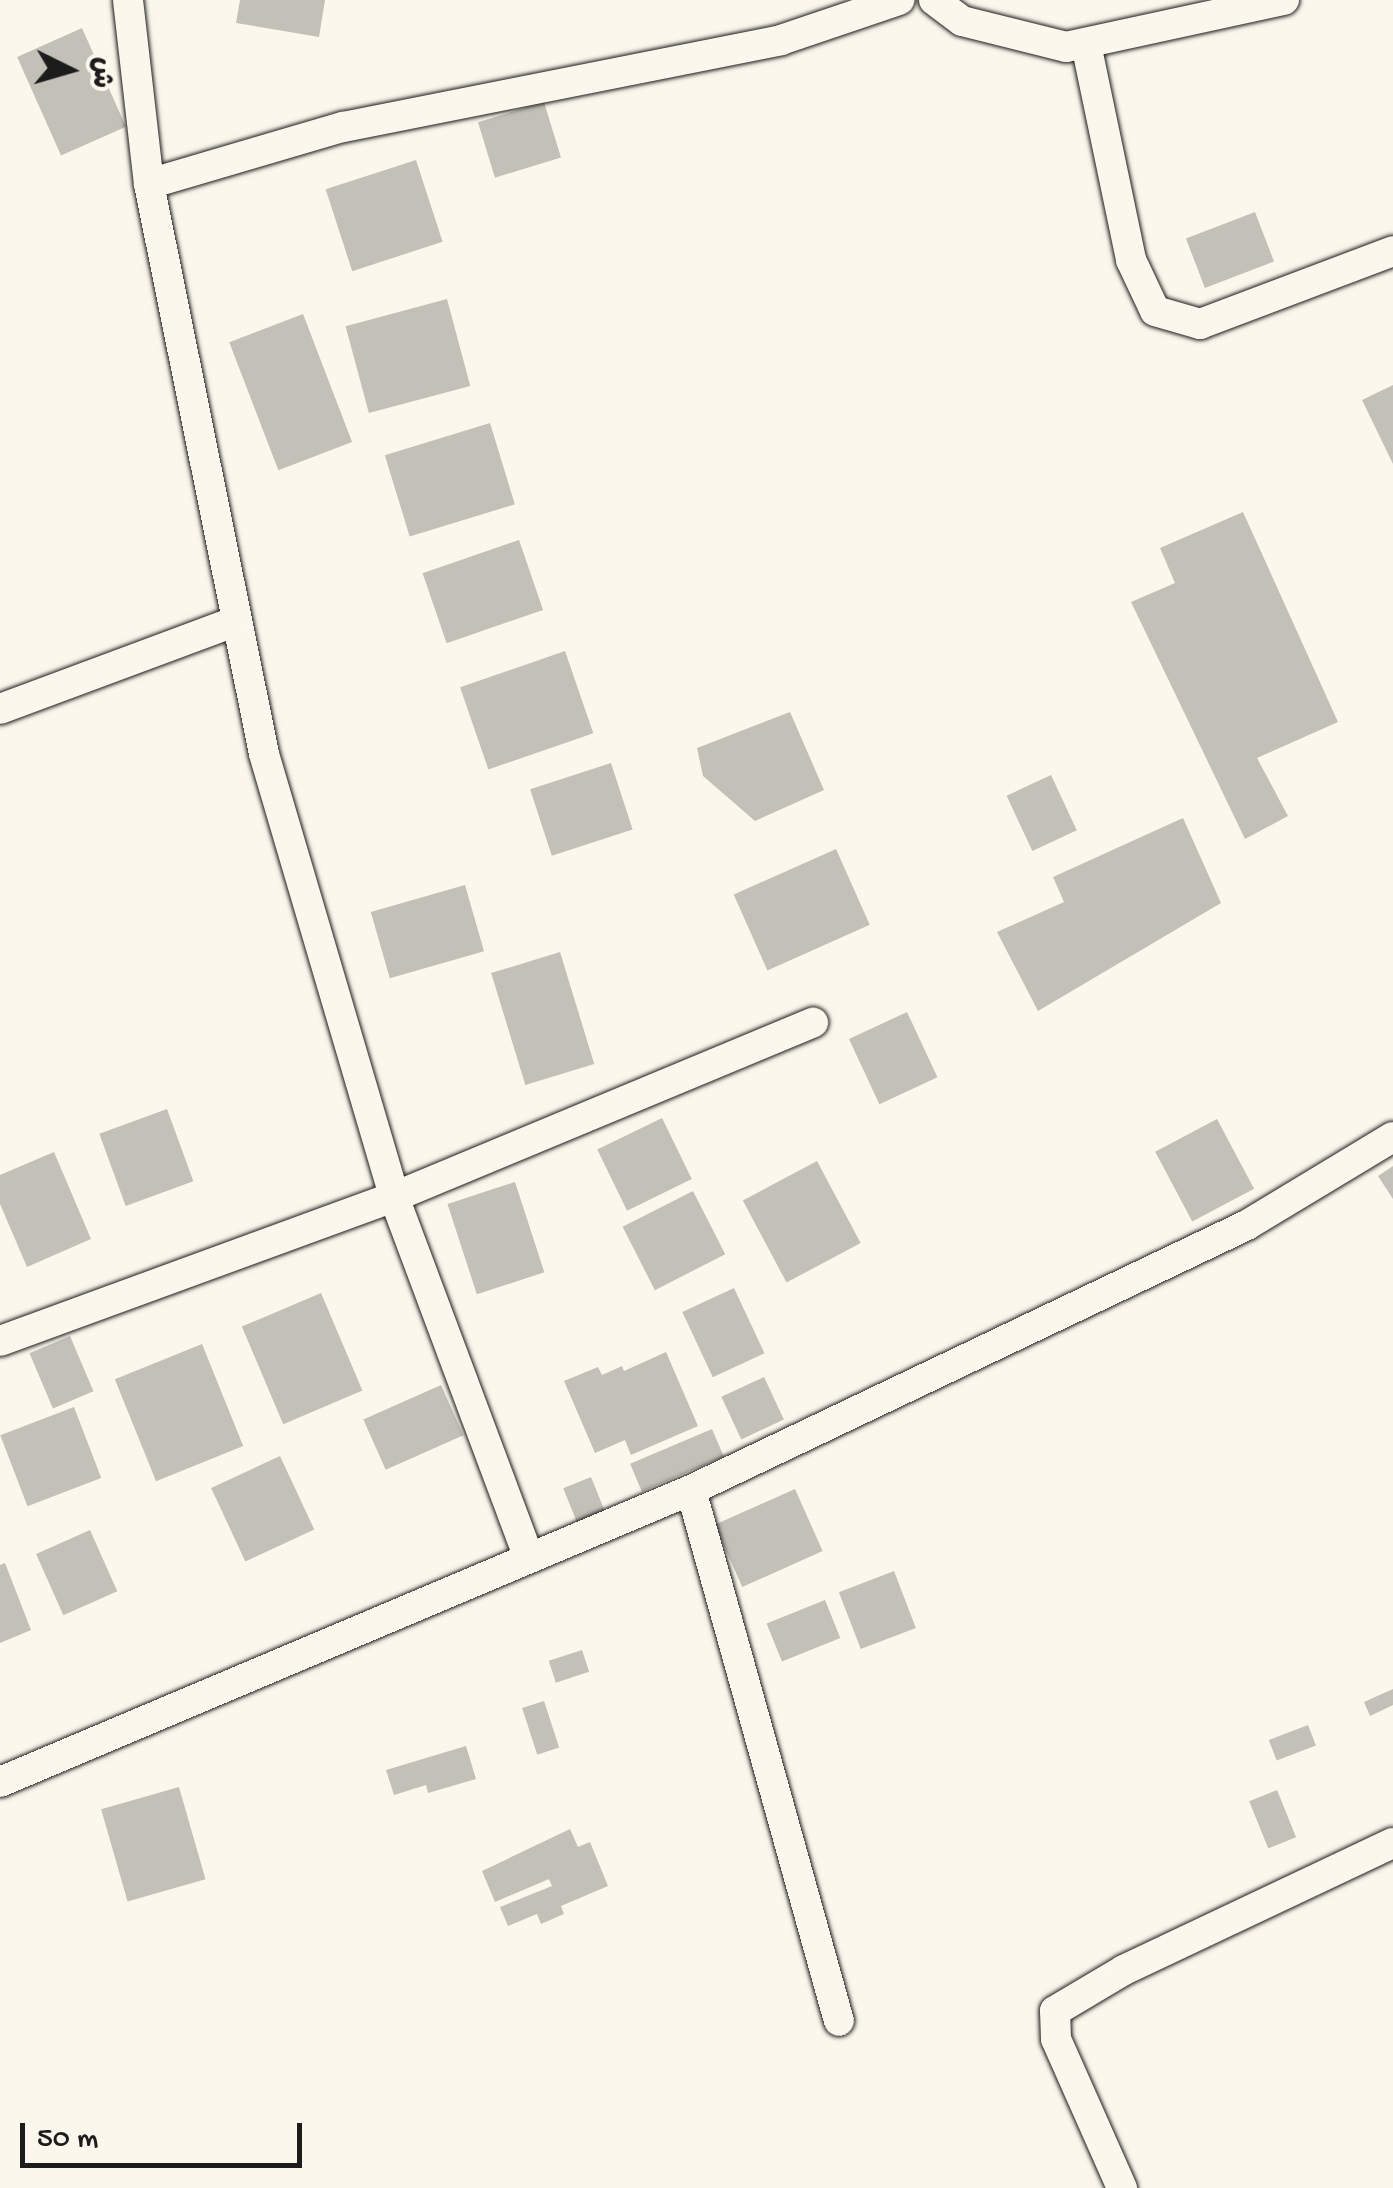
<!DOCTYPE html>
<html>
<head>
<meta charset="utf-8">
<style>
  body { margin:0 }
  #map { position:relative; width:1393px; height:2188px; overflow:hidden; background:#fbf7ec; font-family:"Gochi Hand","Playpen Sans Arabic",sans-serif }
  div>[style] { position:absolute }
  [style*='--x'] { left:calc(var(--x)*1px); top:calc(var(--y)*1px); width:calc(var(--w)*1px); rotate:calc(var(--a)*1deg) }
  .building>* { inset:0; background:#c3c0b8; transform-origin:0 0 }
  .roads { filter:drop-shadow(0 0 2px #1c1c1c) drop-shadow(0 0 2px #1c1c1c) }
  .street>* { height:30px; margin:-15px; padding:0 15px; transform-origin:15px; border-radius:15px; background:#fbf7ec }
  span { translate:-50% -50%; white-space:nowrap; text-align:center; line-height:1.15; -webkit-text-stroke:8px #fbf7ec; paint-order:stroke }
  .north { position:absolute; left:20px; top:20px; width:100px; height:100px; -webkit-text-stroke:8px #fbf7ec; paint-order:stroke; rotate:95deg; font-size:28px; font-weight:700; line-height:40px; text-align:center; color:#1c1c1c }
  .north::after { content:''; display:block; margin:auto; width:35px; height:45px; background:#1c1c1c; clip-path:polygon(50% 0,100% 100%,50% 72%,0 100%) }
  .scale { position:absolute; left:20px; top:2123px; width:282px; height:45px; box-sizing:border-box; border:5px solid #1c1c1c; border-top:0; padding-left:12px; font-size:30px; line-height:35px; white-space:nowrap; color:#1c1c1c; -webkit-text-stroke:8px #fbf7ec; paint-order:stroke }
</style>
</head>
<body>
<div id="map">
  <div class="building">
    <div style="clip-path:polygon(240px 0,325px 0,319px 37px,236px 23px)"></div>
    <div style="left:82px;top:28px;width:108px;height:71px;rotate:66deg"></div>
    <div style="left:544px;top:102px;width:58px;height:69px;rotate:73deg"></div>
    <div style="left:416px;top:160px;width:86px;height:95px;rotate:72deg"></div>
    <div style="left:1255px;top:212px;width:53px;height:74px;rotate:69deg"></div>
    <div style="left:447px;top:299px;width:90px;height:105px;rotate:75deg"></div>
    <div style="left:303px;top:314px;width:137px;height:79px;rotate:69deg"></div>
    <div style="clip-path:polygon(1393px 385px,1393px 464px,1362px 400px)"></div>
    <div style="left:490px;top:423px;width:85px;height:110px;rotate:73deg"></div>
    <div style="clip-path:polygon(1243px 512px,1338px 722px,1257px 758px,1288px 816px,1245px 839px,1131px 602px,1175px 583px,1160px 548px)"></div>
    <div style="left:519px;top:540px;width:74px;height:102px;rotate:71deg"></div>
    <div style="left:565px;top:651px;width:87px;height:111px;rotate:71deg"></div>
    <div style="clip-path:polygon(790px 712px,824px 790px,755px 821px,703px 776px,697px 748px)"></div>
    <div style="left:611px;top:763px;width:70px;height:85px;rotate:72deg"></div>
    <div style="left:1051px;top:775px;width:61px;height:49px;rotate:65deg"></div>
    <div style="clip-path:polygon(1183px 818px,1221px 903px,1038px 1011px,997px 932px,1064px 902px,1053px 877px)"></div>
    <div style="left:836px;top:849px;width:83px;height:112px;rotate:66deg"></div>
    <div style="left:465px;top:885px;width:69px;height:98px;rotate:74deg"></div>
    <div style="left:560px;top:952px;width:117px;height:72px;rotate:73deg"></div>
    <div style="left:907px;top:1012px;width:72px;height:64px;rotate:65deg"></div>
    <div style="left:167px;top:1109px;width:77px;height:72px;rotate:70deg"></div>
    <div style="left:662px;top:1118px;width:68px;height:72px;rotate:64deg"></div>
    <div style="left:1217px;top:1119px;width:79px;height:70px;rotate:62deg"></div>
    <div style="clip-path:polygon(54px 1152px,91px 1239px,27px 1267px,0 1204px,0 1175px)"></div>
    <div style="left:817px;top:1161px;width:93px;height:84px;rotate:62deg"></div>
    <div style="clip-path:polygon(1393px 1166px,1393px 1199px,1378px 1176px)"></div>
    <div style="left:515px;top:1182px;width:95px;height:71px;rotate:72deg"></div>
    <div style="left:693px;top:1191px;width:71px;height:79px;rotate:63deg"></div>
    <div style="left:734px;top:1288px;width:72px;height:57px;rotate:65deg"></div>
    <div style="left:321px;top:1293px;width:106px;height:86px;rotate:67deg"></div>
    <div style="left:70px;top:1336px;width:60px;height:44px;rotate:67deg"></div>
    <div style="left:202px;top:1344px;width:110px;height:94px;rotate:68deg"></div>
    <div style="clip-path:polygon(666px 1352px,698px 1426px,631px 1455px,625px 1440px,595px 1453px,564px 1381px,598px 1367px,602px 1375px,622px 1366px,624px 1371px)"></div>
    <div style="left:764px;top:1377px;width:47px;height:47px;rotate:65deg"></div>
    <div style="left:441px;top:1385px;width:55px;height:85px;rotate:66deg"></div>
    <div style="left:74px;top:1407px;width:76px;height:79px;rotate:69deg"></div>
    <div style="left:712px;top:1429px;width:30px;height:89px;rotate:67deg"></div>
    <div style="left:280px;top:1456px;width:81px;height:76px;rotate:65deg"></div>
    <div style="left:591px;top:1477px;width:37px;height:30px;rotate:68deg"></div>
    <div style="left:795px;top:1489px;width:68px;height:88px;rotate:66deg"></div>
    <div style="left:90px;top:1530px;width:67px;height:59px;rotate:66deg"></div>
    <div style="clip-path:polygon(5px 1563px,31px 1630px,0 1643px,0 1565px)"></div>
    <div style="left:894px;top:1571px;width:61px;height:59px;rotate:69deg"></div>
    <div style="left:825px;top:1600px;width:41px;height:63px;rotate:68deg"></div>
    <div style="left:582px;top:1650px;width:23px;height:35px;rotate:72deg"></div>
    <div style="clip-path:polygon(1393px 1689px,1393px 1705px,1370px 1716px,1364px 1702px)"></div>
    <div style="left:544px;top:1701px;width:49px;height:23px;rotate:72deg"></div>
    <div style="left:1308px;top:1725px;width:22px;height:42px;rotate:69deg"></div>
    <div style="clip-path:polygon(466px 1746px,476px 1779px,428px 1793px,426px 1785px,394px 1795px,386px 1770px)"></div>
    <div style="left:179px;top:1787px;width:96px;height:81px;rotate:74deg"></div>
    <div style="left:1277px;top:1790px;width:51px;height:30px;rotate:68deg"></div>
    <div style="clip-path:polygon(570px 1829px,578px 1847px,590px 1842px,608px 1886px,561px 1906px,564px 1914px,541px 1924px,537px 1914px,508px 1926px,500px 1907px,552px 1886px,549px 1879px,495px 1902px,482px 1871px)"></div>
  </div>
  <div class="roads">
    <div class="street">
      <div style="--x:128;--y:0;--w:185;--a:83.5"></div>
      <div style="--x:149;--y:184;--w:581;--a:78.59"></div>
      <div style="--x:264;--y:754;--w:462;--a:73.6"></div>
      <div style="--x:394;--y:1197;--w:385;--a:69.5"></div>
      <div style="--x:934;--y:0;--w:35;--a:37"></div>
      <div style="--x:962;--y:21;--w:107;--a:14"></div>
      <div style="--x:1066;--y:47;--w:223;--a:-12.2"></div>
      <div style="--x:1086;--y:44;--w:221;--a:78.2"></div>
      <div style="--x:1131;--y:260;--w:56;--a:64.8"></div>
      <div style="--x:1155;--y:311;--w:47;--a:16.1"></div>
      <div style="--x:1200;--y:324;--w:206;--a:-20.7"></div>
      <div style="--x:149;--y:184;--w:202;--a:-16.4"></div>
      <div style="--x:343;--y:127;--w:447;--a:-11.2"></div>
      <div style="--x:781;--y:40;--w:125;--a:-18.7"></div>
      <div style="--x:0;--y:709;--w:250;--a:-20.4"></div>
      <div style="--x:0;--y:1341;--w:419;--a:-20.1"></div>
      <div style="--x:394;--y:1197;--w:454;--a:-22.6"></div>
      <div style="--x:691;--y:1490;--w:551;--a:74.43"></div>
      <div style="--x:0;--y:1782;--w:750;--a:-22.91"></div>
      <div style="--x:691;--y:1490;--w:616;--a:-25.48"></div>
      <div style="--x:1247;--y:1225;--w:170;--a:-31.1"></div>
      <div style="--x:1122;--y:2188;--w:163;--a:-113.9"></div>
      <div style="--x:1056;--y:2039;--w:28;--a:-92"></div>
      <div style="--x:1055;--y:2011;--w:80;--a:-30.7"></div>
      <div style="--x:1124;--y:1970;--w:297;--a:-25.3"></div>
    </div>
  </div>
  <div class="north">ش</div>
  <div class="scale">50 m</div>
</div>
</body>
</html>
